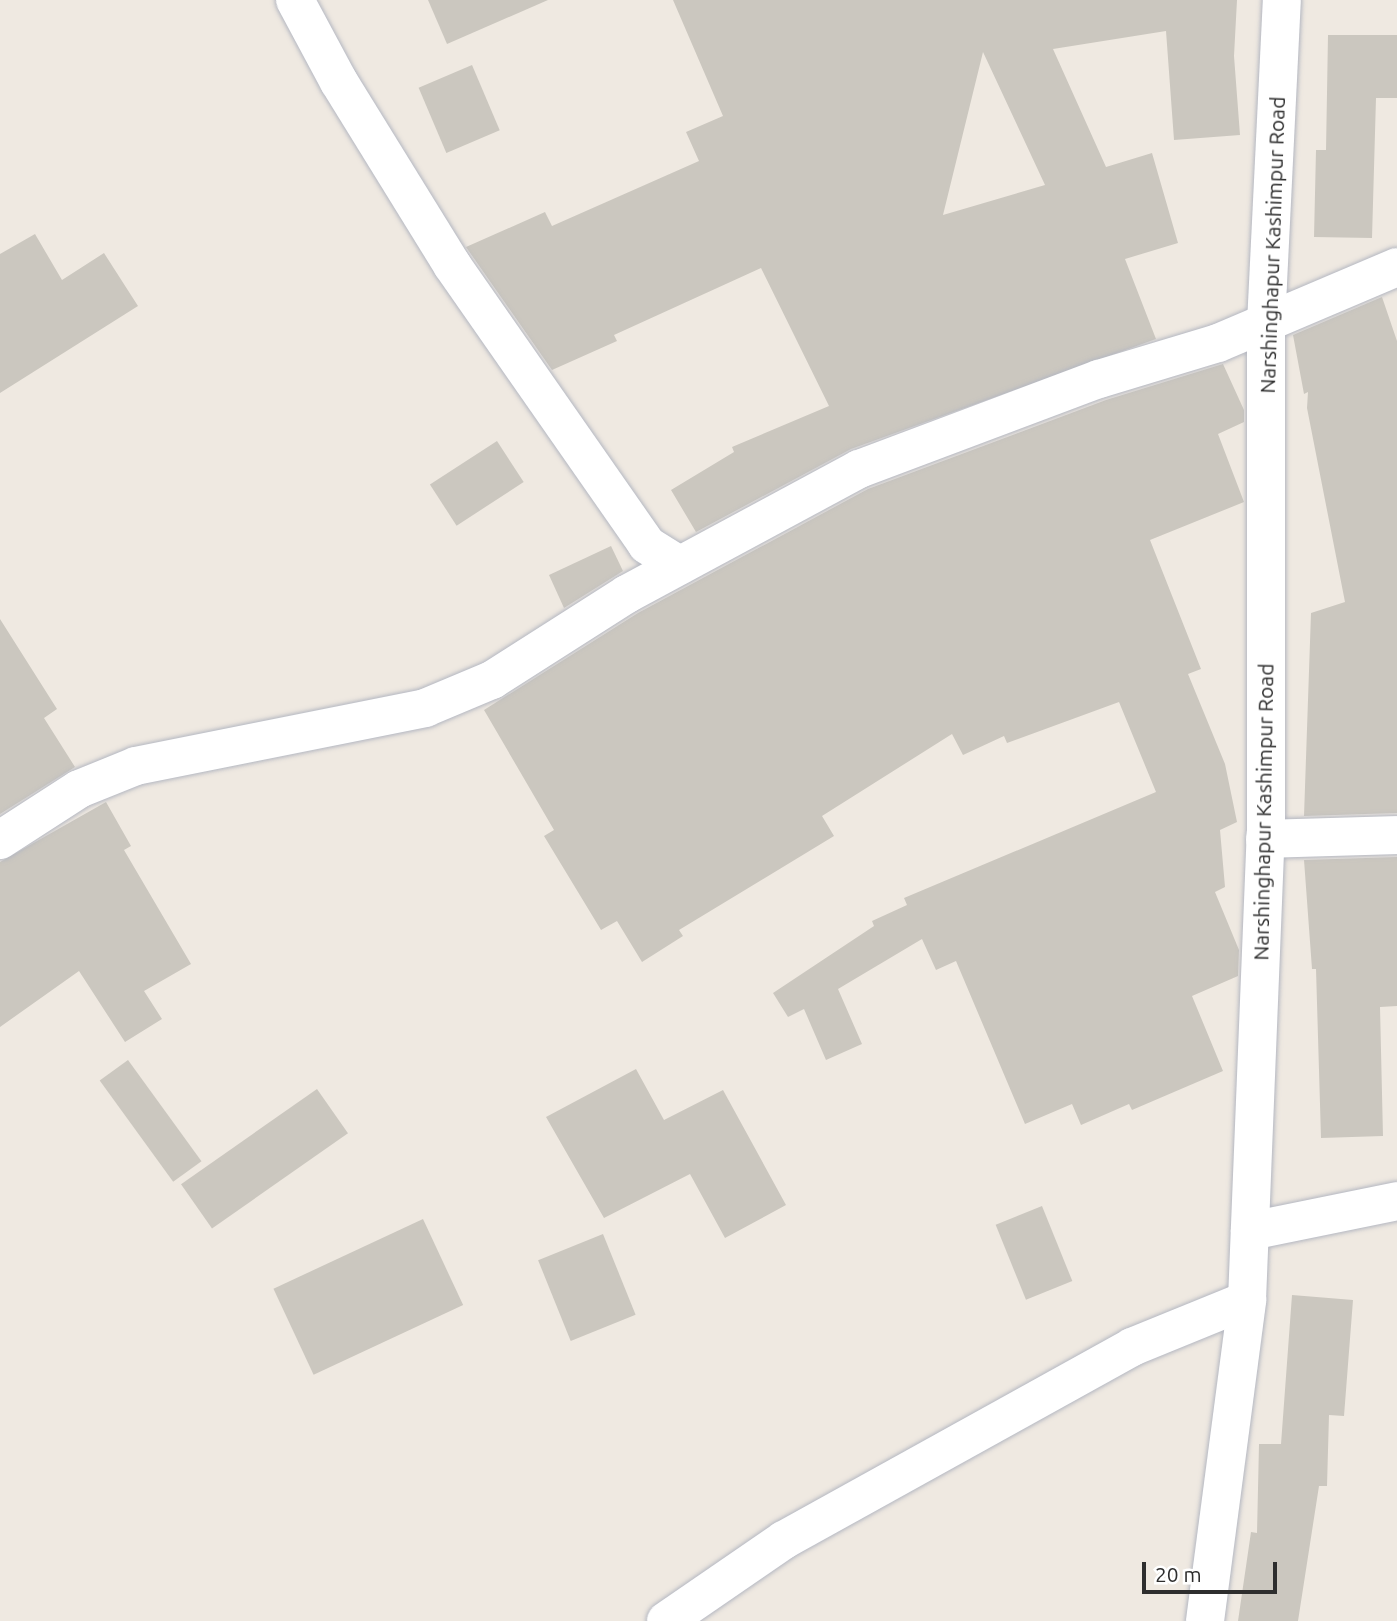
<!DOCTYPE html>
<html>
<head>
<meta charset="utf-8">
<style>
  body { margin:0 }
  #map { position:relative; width:1397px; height:1621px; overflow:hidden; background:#efe9e1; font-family:Ubuntu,sans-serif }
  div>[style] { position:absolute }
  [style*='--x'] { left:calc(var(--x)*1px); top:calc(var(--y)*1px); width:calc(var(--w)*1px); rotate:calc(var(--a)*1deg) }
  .building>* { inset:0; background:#cbc7bf; transform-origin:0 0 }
  .roads { filter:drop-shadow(0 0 2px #b4b7c1) drop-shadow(0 0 2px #b4b7c1) }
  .street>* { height:38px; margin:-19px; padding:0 19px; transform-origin:19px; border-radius:19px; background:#fff }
  .secondary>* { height:38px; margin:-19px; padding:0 19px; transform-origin:19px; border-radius:19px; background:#fff }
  span { translate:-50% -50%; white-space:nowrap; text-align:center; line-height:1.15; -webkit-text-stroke:7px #fff; paint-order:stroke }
  .street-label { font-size:21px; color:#2e2e2e }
  .scale { position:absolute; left:1142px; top:1562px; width:135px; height:32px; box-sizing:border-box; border:4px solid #2e2e2e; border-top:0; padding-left:9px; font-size:21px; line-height:24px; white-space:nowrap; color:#2e2e2e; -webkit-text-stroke:5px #fff; paint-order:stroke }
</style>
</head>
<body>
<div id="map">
  <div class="building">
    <div style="clip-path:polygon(428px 0,548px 0,447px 44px)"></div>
    <div style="clip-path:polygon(evenodd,673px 0,1237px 0,1234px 56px,1240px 135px,1174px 140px,1166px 31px,1053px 49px,1106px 167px,1152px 153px,1178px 243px,1125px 259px,1156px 339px,851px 449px,696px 532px,671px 490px,734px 452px,732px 447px,829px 406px,761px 268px,614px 335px,617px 341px,552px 370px,466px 247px,545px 212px,552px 226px,699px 161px,686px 132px,723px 116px,673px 0,983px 52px,1045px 185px,943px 215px,983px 52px)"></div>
    <div style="clip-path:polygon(1328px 35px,1397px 35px,1397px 98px,1376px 98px,1372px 238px,1314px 237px,1316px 150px,1326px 150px)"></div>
    <div style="left:472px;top:65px;width:71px;height:58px;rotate:67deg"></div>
    <div style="clip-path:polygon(35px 234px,62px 280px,104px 253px,138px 306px,0 393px,0 254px)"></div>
    <div style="clip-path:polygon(1382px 297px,1397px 341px,1397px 813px,1304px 816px,1311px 613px,1345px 602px,1307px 408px,1308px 392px,1304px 394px,1293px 335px)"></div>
    <div style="clip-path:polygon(1223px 364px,1244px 410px,1244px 422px,1218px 434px,1244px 502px,1150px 540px,1201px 669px,1188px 674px,1225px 764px,1237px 822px,1220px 830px,1225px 887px,1215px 892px,1239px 950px,1238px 976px,1192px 996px,1223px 1071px,1132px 1110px,1129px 1104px,1081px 1125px,1072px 1104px,1025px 1124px,956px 961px,936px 970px,922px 939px,838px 989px,862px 1044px,826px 1060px,804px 1009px,788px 1017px,773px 993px,874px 926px,872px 921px,907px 905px,904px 898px,1156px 792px,1119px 702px,1007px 743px,1004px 736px,963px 755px,952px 734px,822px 816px,834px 836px,679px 930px,683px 936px,642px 962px,617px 921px,601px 930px,544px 836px,554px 830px,484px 710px,638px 613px,868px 489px,1106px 400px)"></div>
    <div style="left:497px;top:441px;width:49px;height:80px;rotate:57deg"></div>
    <div style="clip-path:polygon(611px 546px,623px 571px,564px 608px,549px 575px)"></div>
    <div style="clip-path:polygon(0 619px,57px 709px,44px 718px,75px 767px,0 814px)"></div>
    <div style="clip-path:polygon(106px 802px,131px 846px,124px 850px,191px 964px,144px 991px,162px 1019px,125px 1042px,79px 971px,0 1027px,0 862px)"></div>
    <div style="clip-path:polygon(1397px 857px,1397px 1006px,1380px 1007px,1383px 1136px,1321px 1138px,1316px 969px,1312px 969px,1304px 860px)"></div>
    <div style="left:128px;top:1060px;width:125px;height:35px;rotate:54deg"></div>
    <div style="clip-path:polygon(636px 1069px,664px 1120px,723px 1090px,786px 1205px,725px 1238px,690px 1174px,604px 1218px,546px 1117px)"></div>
    <div style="left:317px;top:1089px;width:54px;height:166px;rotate:55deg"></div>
    <div style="left:1042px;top:1206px;width:81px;height:50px;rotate:68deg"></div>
    <div style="left:423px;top:1219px;width:95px;height:165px;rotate:65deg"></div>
    <div style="left:603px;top:1234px;width:87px;height:70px;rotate:68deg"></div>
    <div style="clip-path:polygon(1292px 1295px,1353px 1300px,1344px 1416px,1329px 1415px,1327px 1486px,1319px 1486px,1298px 1621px,1238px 1621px,1251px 1532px,1257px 1533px,1259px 1444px,1281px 1444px)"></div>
  </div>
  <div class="roads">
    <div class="street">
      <div style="--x:295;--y:0;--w:93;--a:61.8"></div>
      <div style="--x:339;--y:82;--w:215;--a:58.3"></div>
      <div style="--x:452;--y:265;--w:341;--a:55.1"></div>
      <div style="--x:647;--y:545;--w:38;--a:32"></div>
      <div style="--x:1265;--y:839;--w:132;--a:-1.7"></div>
      <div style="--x:0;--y:840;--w:94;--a:-32.8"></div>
      <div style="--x:79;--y:789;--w:61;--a:-22"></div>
      <div style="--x:136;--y:766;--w:295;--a:-11.3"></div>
      <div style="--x:425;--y:708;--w:73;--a:-22.7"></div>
      <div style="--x:492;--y:680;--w:160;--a:-32.5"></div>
      <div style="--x:627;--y:594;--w:264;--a:-28.3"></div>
      <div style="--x:859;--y:469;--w:256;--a:-20.6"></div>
      <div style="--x:1099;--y:379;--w:124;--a:-16.8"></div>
      <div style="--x:1218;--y:343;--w:194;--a:-23"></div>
      <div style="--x:1250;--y:1231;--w:150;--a:-11.5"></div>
      <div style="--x:666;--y:1621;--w:143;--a:-34.5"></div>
      <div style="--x:784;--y:1540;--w:398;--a:-29"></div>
      <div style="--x:1132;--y:1347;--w:124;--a:-22.2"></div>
    </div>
    <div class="secondary">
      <div style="--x:1205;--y:1621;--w:324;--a:-82.5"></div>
      <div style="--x:1247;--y:1300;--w:468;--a:-87.7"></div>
      <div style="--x:1266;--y:832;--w:508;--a:-90"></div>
      <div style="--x:1266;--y:324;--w:324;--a:-87.2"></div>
    </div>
  </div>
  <div class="street-label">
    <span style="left:1272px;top:245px;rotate:-88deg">Narshinghapur Kashimpur Road</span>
    <span style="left:1263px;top:812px;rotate:-89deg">Narshinghapur Kashimpur Road</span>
  </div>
  <div class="scale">20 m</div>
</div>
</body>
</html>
